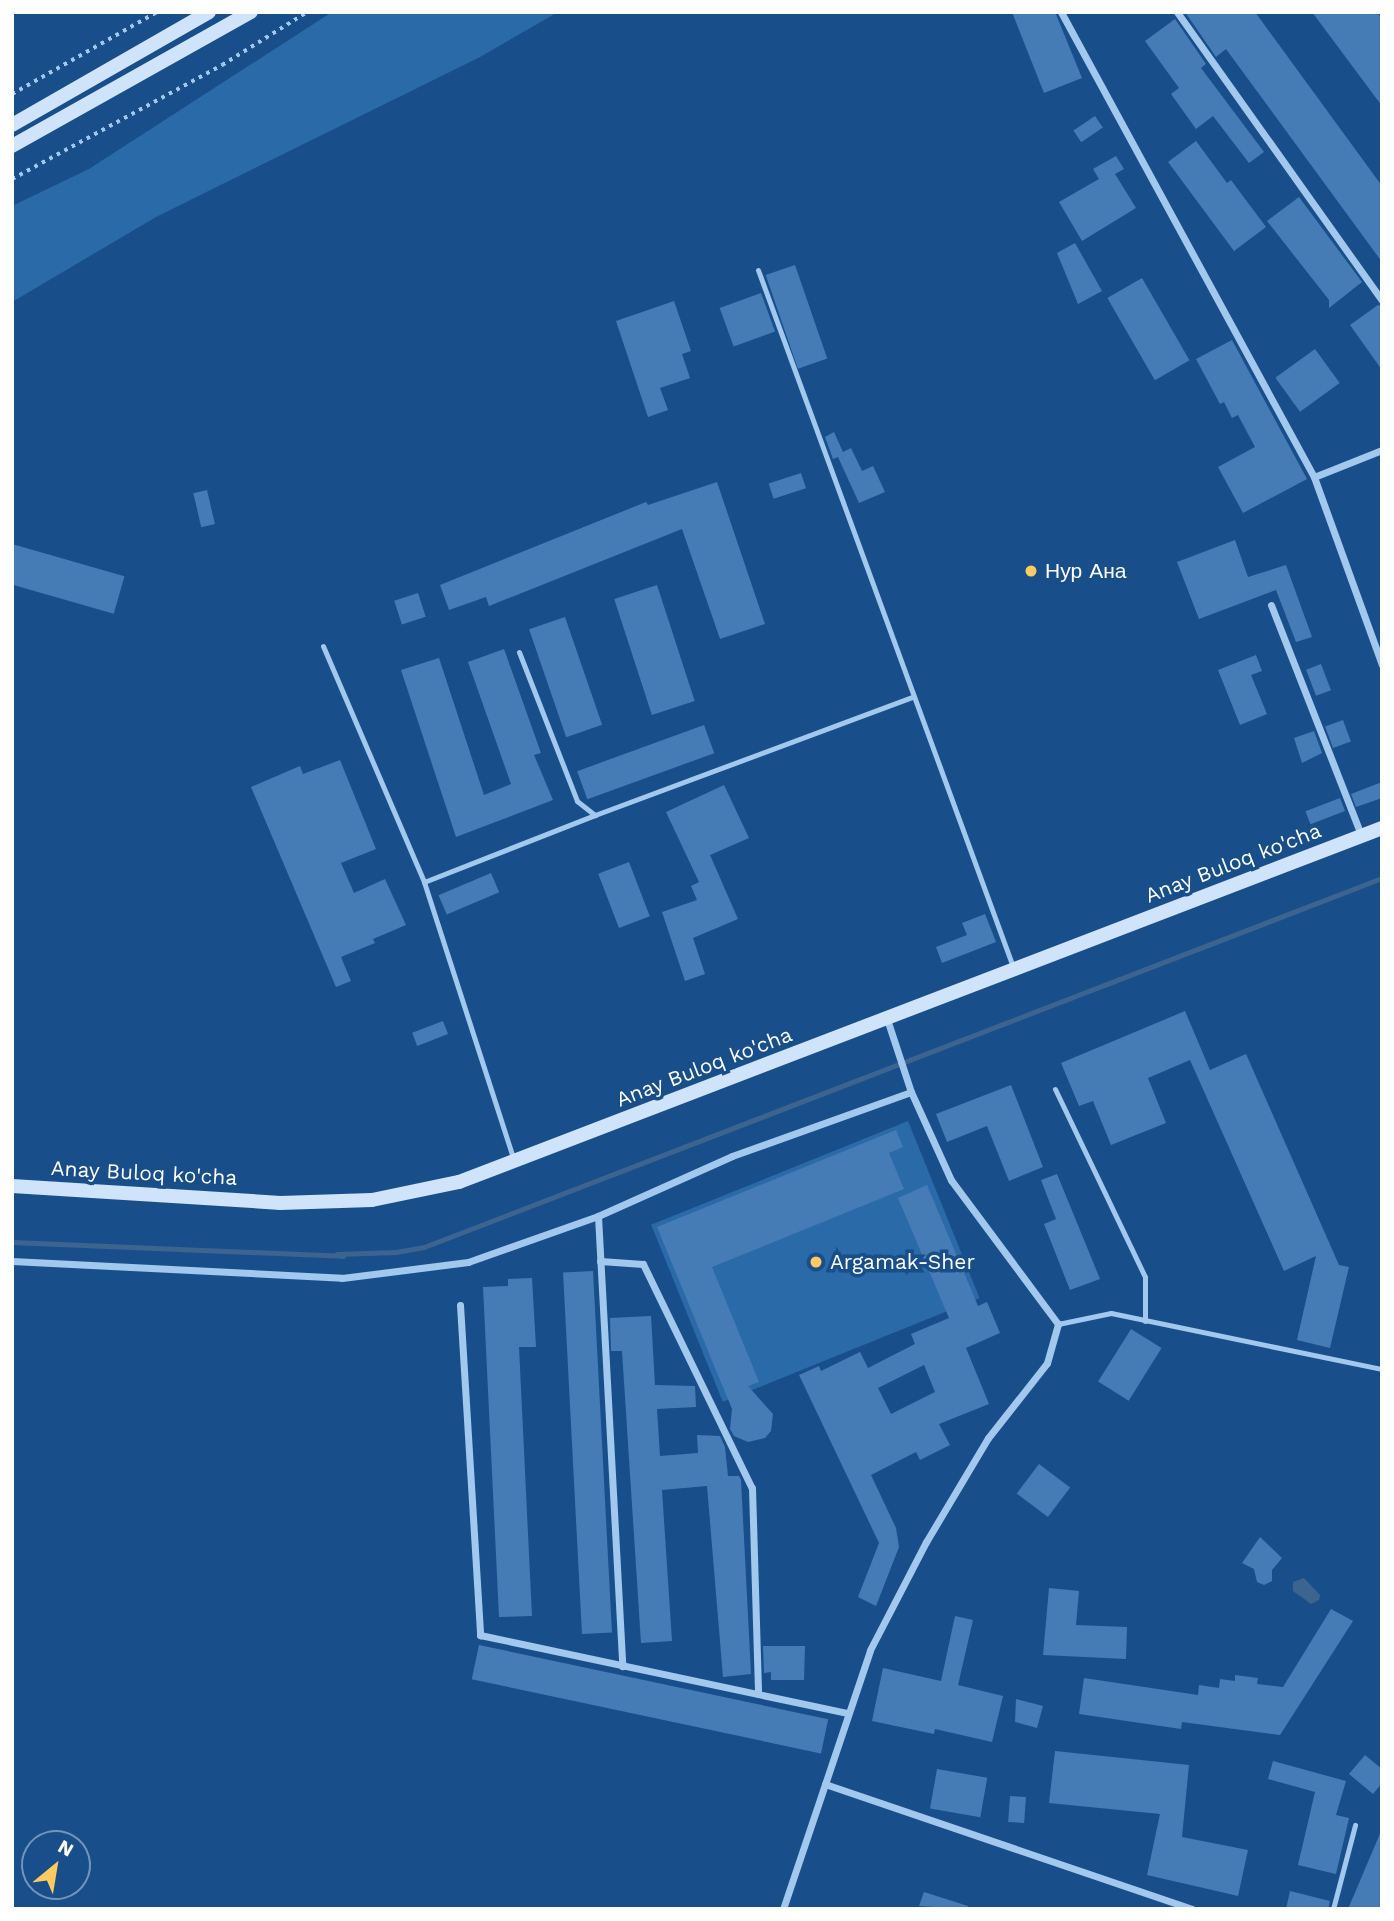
<!DOCTYPE html>
<html>
<head>
<meta charset="utf-8">
<style>
  body { margin:0 }
  #map { position:relative; width:1394px; height:1921px; overflow:hidden; background:#184f8b; font-family:"Work Sans",sans-serif }
  div>[style] { position:absolute }
  [style*='--x'] { left:calc(var(--x)*1px); top:calc(var(--y)*1px); width:calc(var(--w)*1px); rotate:calc(var(--a)*1deg) }
  .green>* { inset:0; background:#2b6aa9; transform-origin:0 0 }
  .water>* { inset:0; background:#3c648f }
  .stream>* { height:5px; margin:-2.5px; padding:0 2.5px; transform-origin:2.5px; border-radius:2.5px; background:#3c648f }
  .building>* { inset:0; background:#457cb5; transform-origin:0 0 }
  .path>* { height:3.5px; margin-top:-1.75px; transform-origin:0; background:repeating-linear-gradient(90deg,#a2c8ee 0 3.5px,transparent 0 8.5px) }
  .lane>* { height:5px; margin:-2.5px; padding:0 2.5px; transform-origin:2.5px; border-radius:2.5px; background:#a2c8ee }
  .street>* { height:7px; margin:-3.5px; padding:0 3.5px; transform-origin:3.5px; border-radius:3.5px; background:#a2c8ee }
  .secondary>* { height:14px; margin:-7px; padding:0 7px; transform-origin:7px; border-radius:7px; background:#cfe3fa }
  .dots>* { width:19px; height:19px; translate:-50% -50%; box-sizing:border-box; border:4px solid #184f8b; border-radius:50% }
  span { translate:-50% -50%; white-space:nowrap; text-align:center; line-height:1.15; -webkit-text-stroke:7px #184f8b; paint-order:stroke }
  .poi-label { font-size:21px; color:#fff }
  .left { translate:0 -50%; text-align:left }
  .street-label { font-size:21px; color:#fff }
  .frame { position:absolute; inset:0; border:14px solid #fff; pointer-events:none }
  .north { position:absolute; left:21px; top:1830px; width:70px; height:70px; box-sizing:border-box; background:#184f8b; border:2px solid #7495b9; border-radius:50%; rotate:30deg; font-size:19px; font-weight:700; line-height:28px; text-align:center; color:#fff }
  .north::after { content:''; display:block; margin:auto; width:24px; height:32px; background:#ffca5f; clip-path:polygon(50% 0,100% 100%,50% 72%,0 100%) }
</style>
</head>
<body>
<div id="map">
  <div class="green">
    <div style="clip-path:polygon(332px 12px,558px 12px,480px 57px,156px 217px,12px 302px,12px 206px,89px 169px)"></div>
    <div style="left:908px;top:1121px;width:191px;height:277px;rotate:68deg"></div>
  </div>
  <div class="water">
    <div style="clip-path:polygon(1304px 1578px,1320px 1595px,1319px 1600px,1311px 1604px,1293px 1591px,1293px 1582px)"></div>
  </div>
  <div class="stream">
    <div style="--x:12;--y:1242;--w:331;--a:2.4"></div>
    <div style="--x:343;--y:1256;--w:6;--a:-162"></div>
    <div style="--x:337;--y:1254;--w:59;--a:-1.9"></div>
    <div style="--x:396;--y:1252;--w:28;--a:-10"></div>
    <div style="--x:424;--y:1247;--w:1027;--a:-21.07"></div>
  </div>
  <div class="building">
    <div style="clip-path:polygon(1012px 12px,1055px 12px,1082px 78px,1044px 93px)"></div>
    <div style="clip-path:polygon(1185px 12px,1255px 12px,1382px 186px,1382px 262px,1226px 49px,1216px 57px)"></div>
    <div style="clip-path:polygon(1312px 12px,1377px 12px,1382px 19px,1382px 106px)"></div>
    <div style="clip-path:polygon(1175px 19px,1206px 64px,1201px 68px,1264px 152px,1249px 163px,1213px 116px,1196px 129px,1171px 94px,1179px 88px,1145px 41px)"></div>
    <div style="left:1095px;top:116px;width:14px;height:26px;rotate:56deg"></div>
    <div style="clip-path:polygon(1196px 141px,1227px 183px,1231px 180px,1266px 227px,1234px 251px,1168px 162px)"></div>
    <div style="clip-path:polygon(1116px 156px,1124px 169px,1115px 174px,1136px 208px,1082px 241px,1059px 202px,1099px 179px,1093px 169px)"></div>
    <div style="clip-path:polygon(1299px 197px,1362px 282px,1329px 308px,1329px 300px,1267px 221px)"></div>
    <div style="clip-path:polygon(1075px 243px,1102px 291px,1078px 304px,1057px 253px)"></div>
    <div style="left:795px;top:265px;width:99px;height:31px;rotate:71deg"></div>
    <div style="left:1142px;top:278px;width:95px;height:40px;rotate:60deg"></div>
    <div style="left:761px;top:293px;width:41px;height:44px;rotate:70deg"></div>
    <div style="clip-path:polygon(674px 301px,691px 351px,682px 354px,690px 378px,660px 388px,668px 410px,648px 417px,616px 321px)"></div>
    <div style="clip-path:polygon(1378px 305px,1382px 306px,1382px 370px,1350px 325px)"></div>
    <div style="clip-path:polygon(1232px 340px,1307px 479px,1243px 513px,1218px 467px,1255px 447px,1238px 415px,1232px 418px,1224px 402px,1220px 404px,1196px 359px)"></div>
    <div style="left:1315px;top:349px;width:42px;height:49px;rotate:54deg"></div>
    <div style="clip-path:polygon(834px 432px,843px 452px,851px 448px,862px 471px,873px 466px,885px 492px,859px 503px,838px 457px,833px 459px,825px 437px)"></div>
    <div style="left:801px;top:473px;width:16px;height:34px;rotate:72deg"></div>
    <div style="clip-path:polygon(717px 482px,765px 624px,720px 639px,682px 529px,489px 606px,486px 597px,449px 610px,440px 585px,646px 502px,648px 505px)"></div>
    <div style="left:207px;top:490px;width:35px;height:14px;rotate:77deg"></div>
    <div style="clip-path:polygon(1235px 540px,1248px 577px,1286px 565px,1312px 637px,1296px 642px,1276px 590px,1199px 619px,1177px 562px)"></div>
    <div style="left:12px;top:544px;width:117px;height:39px;rotate:16deg"></div>
    <div style="left:657px;top:585px;width:122px;height:45px;rotate:72deg"></div>
    <div style="left:418px;top:593px;width:25px;height:25px;rotate:72deg"></div>
    <div style="left:565px;top:617px;width:114px;height:38px;rotate:71deg"></div>
    <div style="clip-path:polygon(504px 649px,541px 753px,534px 755px,553px 800px,456px 837px,401px 670px,439px 658px,484px 795px,511px 784px,468px 662px)"></div>
    <div style="clip-path:polygon(1256px 655px,1262px 671px,1251px 675px,1267px 714px,1240px 725px,1218px 670px)"></div>
    <div style="left:1321px;top:664px;width:28px;height:16px;rotate:69deg"></div>
    <div style="left:1343px;top:720px;width:23px;height:19px;rotate:70deg"></div>
    <div style="left:704px;top:725px;width:30px;height:135px;rotate:70deg"></div>
    <div style="clip-path:polygon(1314px 731px,1322px 753px,1302px 763px,1294px 738px)"></div>
    <div style="clip-path:polygon(340px 760px,376px 849px,341px 863px,354px 893px,385px 879px,406px 925px,373px 939px,375px 943px,341px 957px,351px 981px,336px 987px,251px 787px,300px 766px,303px 774px)"></div>
    <div style="clip-path:polygon(1382px 782px,1382px 798px,1356px 807px,1351px 794px)"></div>
    <div style="clip-path:polygon(724px 785px,749px 838px,710px 855px,738px 919px,693px 938px,705px 974px,685px 981px,662px 912px,697px 900px,691px 886px,699px 882px,666px 812px)"></div>
    <div style="left:1340px;top:798px;width:14px;height:37px;rotate:69deg"></div>
    <div style="left:629px;top:862px;width:58px;height:33px;rotate:69deg"></div>
    <div style="left:491px;top:873px;width:21px;height:57px;rotate:67deg"></div>
    <div style="clip-path:polygon(985px 914px,996px 942px,942px 963px,936px 947px,967px 935px,962px 923px)"></div>
    <div style="clip-path:polygon(1185px 1011px,1210px 1070px,1246px 1054px,1339px 1265px,1349px 1267px,1330px 1348px,1297px 1340px,1316px 1256px,1284px 1271px,1190px 1060px,1148px 1078px,1166px 1123px,1111px 1145px,1093px 1101px,1079px 1106px,1061px 1063px)"></div>
    <div style="left:443px;top:1021px;width:14px;height:33px;rotate:69deg"></div>
    <div style="clip-path:polygon(1011px 1085px,1043px 1167px,1009px 1181px,987px 1126px,947px 1142px,936px 1114px)"></div>
    <div style="clip-path:polygon(896px 1130px,903px 1147px,889px 1153px,904px 1189px,712px 1267px,759px 1382px,748px 1386px,773px 1414px,771px 1431px,765px 1438px,748px 1442px,734px 1436px,730px 1429px,732px 1409px,657px 1227px)"></div>
    <div style="clip-path:polygon(1057px 1174px,1100px 1279px,1070px 1290px,1044px 1224px,1056px 1219px,1041px 1180px)"></div>
    <div style="clip-path:polygon(evenodd,927px 1185px,978px 1306px,987px 1302px,1000px 1333px,966px 1348px,989px 1404px,939px 1424px,950px 1445px,920px 1460px,916px 1452px,871px 1475px,896px 1528px,899px 1547px,876px 1606px,858px 1597px,879px 1543px,799px 1375px,819px 1366px,821px 1371px,860px 1352px,868px 1368px,915px 1344px,911px 1334px,949px 1318px,898px 1198px,927px 1185px,924px 1365px,935px 1392px,891px 1414px,878px 1388px,924px 1365px)"></div>
    <div style="left:593px;top:1271px;width:362px;height:30px;rotate:87deg"></div>
    <div style="clip-path:polygon(532px 1278px,536px 1347px,519px 1347px,532px 1616px,499px 1617px,483px 1287px,508px 1286px,508px 1279px)"></div>
    <div style="clip-path:polygon(651px 1316px,655px 1385px,695px 1386px,696px 1407px,657px 1409px,660px 1456px,698px 1453px,697px 1435px,720px 1436px,725px 1447px,728px 1476px,739px 1476px,741px 1480px,751px 1674px,723px 1677px,707px 1486px,662px 1490px,672px 1641px,641px 1643px,622px 1351px,611px 1351px,610px 1318px)"></div>
    <div style="left:1131px;top:1329px;width:36px;height:62px;rotate:32deg"></div>
    <div style="left:1039px;top:1464px;width:39px;height:37px;rotate:37deg"></div>
    <div style="clip-path:polygon(1260px 1537px,1282px 1558px,1272px 1570px,1272px 1581px,1264px 1585px,1257px 1582px,1254px 1569px,1242px 1563px)"></div>
    <div style="clip-path:polygon(1049px 1588px,1079px 1591px,1076px 1625px,1127px 1627px,1126px 1659px,1043px 1655px)"></div>
    <div style="clip-path:polygon(1331px 1609px,1353px 1621px,1280px 1735px,1182px 1722px,1181px 1729px,1079px 1714px,1084px 1678px,1198px 1695px,1199px 1685px,1219px 1688px,1220px 1679px,1235px 1681px,1235px 1675px,1258px 1678px,1257px 1684px,1283px 1687px)"></div>
    <div style="clip-path:polygon(955px 1616px,973px 1620px,958px 1685px,1003px 1696px,992px 1742px,935px 1729px,934px 1734px,872px 1721px,883px 1668px,941px 1681px)"></div>
    <div style="left:479px;top:1645px;width:357px;height:35px;rotate:12deg"></div>
    <div style="clip-path:polygon(763px 1646px,805px 1646px,804px 1680px,771px 1680px,771px 1672px,764px 1673px)"></div>
    <div style="clip-path:polygon(1016px 1699px,1043px 1706px,1037px 1728px,1015px 1722px)"></div>
    <div style="clip-path:polygon(1055px 1751px,1189px 1765px,1182px 1837px,1248px 1850px,1238px 1896px,1147px 1875px,1160px 1814px,1049px 1803px)"></div>
    <div style="clip-path:polygon(1365px 1755px,1382px 1769px,1382px 1783px,1373px 1794px,1349px 1774px)"></div>
    <div style="clip-path:polygon(1273px 1761px,1346px 1781px,1336px 1815px,1349px 1818px,1336px 1874px,1298px 1865px,1315px 1792px,1268px 1779px)"></div>
    <div style="left:937px;top:1769px;width:51px;height:40px;rotate:10deg"></div>
    <div style="left:1010px;top:1796px;width:16px;height:26px;rotate:4deg"></div>
    <div style="clip-path:polygon(1382px 1829px,1382px 1909px,1348px 1909px)"></div>
    <div style="clip-path:polygon(1290px 1891px,1330px 1901px,1328px 1909px,1286px 1909px)"></div>
    <div style="clip-path:polygon(924px 1892px,968px 1906px,967px 1909px,919px 1906px)"></div>
  </div>
  <div class="path">
    <div style="--x:12;--y:94;--w:167;--a:-29.5"></div>
    <div style="--x:12;--y:179;--w:239;--a:-28.5"></div>
    <div style="--x:222;--y:65;--w:100;--a:-31.9"></div>
  </div>
  <div class="lane">
    <div style="--x:758;--y:270;--w:742;--a:69.9"></div>
    <div style="--x:323;--y:646;--w:257;--a:66.8"></div>
    <div style="--x:424;--y:882;--w:293;--a:72.1"></div>
    <div style="--x:519;--y:652;--w:160;--a:68.7"></div>
    <div style="--x:577;--y:801;--w:23;--a:38"></div>
    <div style="--x:595;--y:815;--w:338;--a:-20.4"></div>
    <div style="--x:424;--y:882;--w:184;--a:-21.4"></div>
    <div style="--x:1055;--y:1089;--w:208;--a:64.4"></div>
    <div style="--x:1145;--y:1277;--w:44;--a:90"></div>
    <div style="--x:1058;--y:1324;--w:54;--a:-11.7"></div>
    <div style="--x:1111;--y:1313;--w:277;--a:11.7"></div>
    <div style="--x:1333;--y:1909;--w:87;--a:-75.3"></div>
  </div>
  <div class="street">
    <div style="--x:1061;--y:12;--w:529;--a:61.45"></div>
    <div style="--x:1314;--y:477;--w:200;--a:70.1"></div>
    <div style="--x:1177;--y:12;--w:354;--a:54.6"></div>
    <div style="--x:1314;--y:477;--w:73;--a:-21.7"></div>
    <div style="--x:1271;--y:605;--w:247;--a:68.6"></div>
    <div style="--x:598;--y:1216;--w:451;--a:86.9"></div>
    <div style="--x:12;--y:1261;--w:330;--a:2.9"></div>
    <div style="--x:342;--y:1278;--w:127;--a:-7.2"></div>
    <div style="--x:468;--y:1262;--w:138;--a:-19.5"></div>
    <div style="--x:598;--y:1216;--w:147;--a:-24.1"></div>
    <div style="--x:732;--y:1156;--w:190;--a:-19.7"></div>
    <div style="--x:600;--y:1261;--w:43;--a:4"></div>
    <div style="--x:643;--y:1264;--w:249;--a:64.1"></div>
    <div style="--x:752;--y:1488;--w:206;--a:88.3"></div>
    <div style="--x:460;--y:1305;--w:331;--a:86.5"></div>
    <div style="--x:480;--y:1635;--w:376;--a:12"></div>
    <div style="--x:825;--y:1784;--w:388;--a:18.8"></div>
    <div style="--x:783;--y:1909;--w:273;--a:-71.4"></div>
    <div style="--x:870;--y:1650;--w:122;--a:-62.6"></div>
    <div style="--x:926;--y:1542;--w:121;--a:-59.2"></div>
    <div style="--x:988;--y:1438;--w:95;--a:-51.8"></div>
    <div style="--x:1047;--y:1363;--w:41;--a:-74.2"></div>
    <div style="--x:1058;--y:1324;--w:179;--a:-126.6"></div>
    <div style="--x:951;--y:1180;--w:97;--a:-114.4"></div>
    <div style="--x:911;--y:1092;--w:77;--a:-108.2"></div>
  </div>
  <div class="secondary">
    <div style="--x:12;--y:125;--w:227;--a:-29.8"></div>
    <div style="--x:12;--y:146;--w:274;--a:-29.3"></div>
    <div style="--x:12;--y:1186;--w:269;--a:3.6"></div>
    <div style="--x:280;--y:1203;--w:92;--a:-1.9"></div>
    <div style="--x:372;--y:1200;--w:89;--a:-11.7"></div>
    <div style="--x:459;--y:1182;--w:989;--a:-20.98"></div>
  </div>
  <div class="dots">
    <div style="left:1031px;top:571px;background:#ffca5f"></div>
    <div style="left:816px;top:1262px;background:#ffca5f"></div>
  </div>
  <div class="poi-label">
    <span class="left" style="left:1045px;top:571px">Нур Ана</span>
    <span class="left" style="left:830px;top:1262px">Argamak-Sher</span>
  </div>
  <div class="street-label">
    <span style="left:1233px;top:863px;rotate:-21deg">Anay Buloq ko'cha</span>
    <span style="left:704px;top:1067px;rotate:-21deg">Anay Buloq ko'cha</span>
    <span style="left:144px;top:1173px;rotate:3deg">Anay Buloq ko'cha</span>
  </div>
  <div class="frame"></div>
  <div class="north">N</div>
</div>
</body>
</html>
